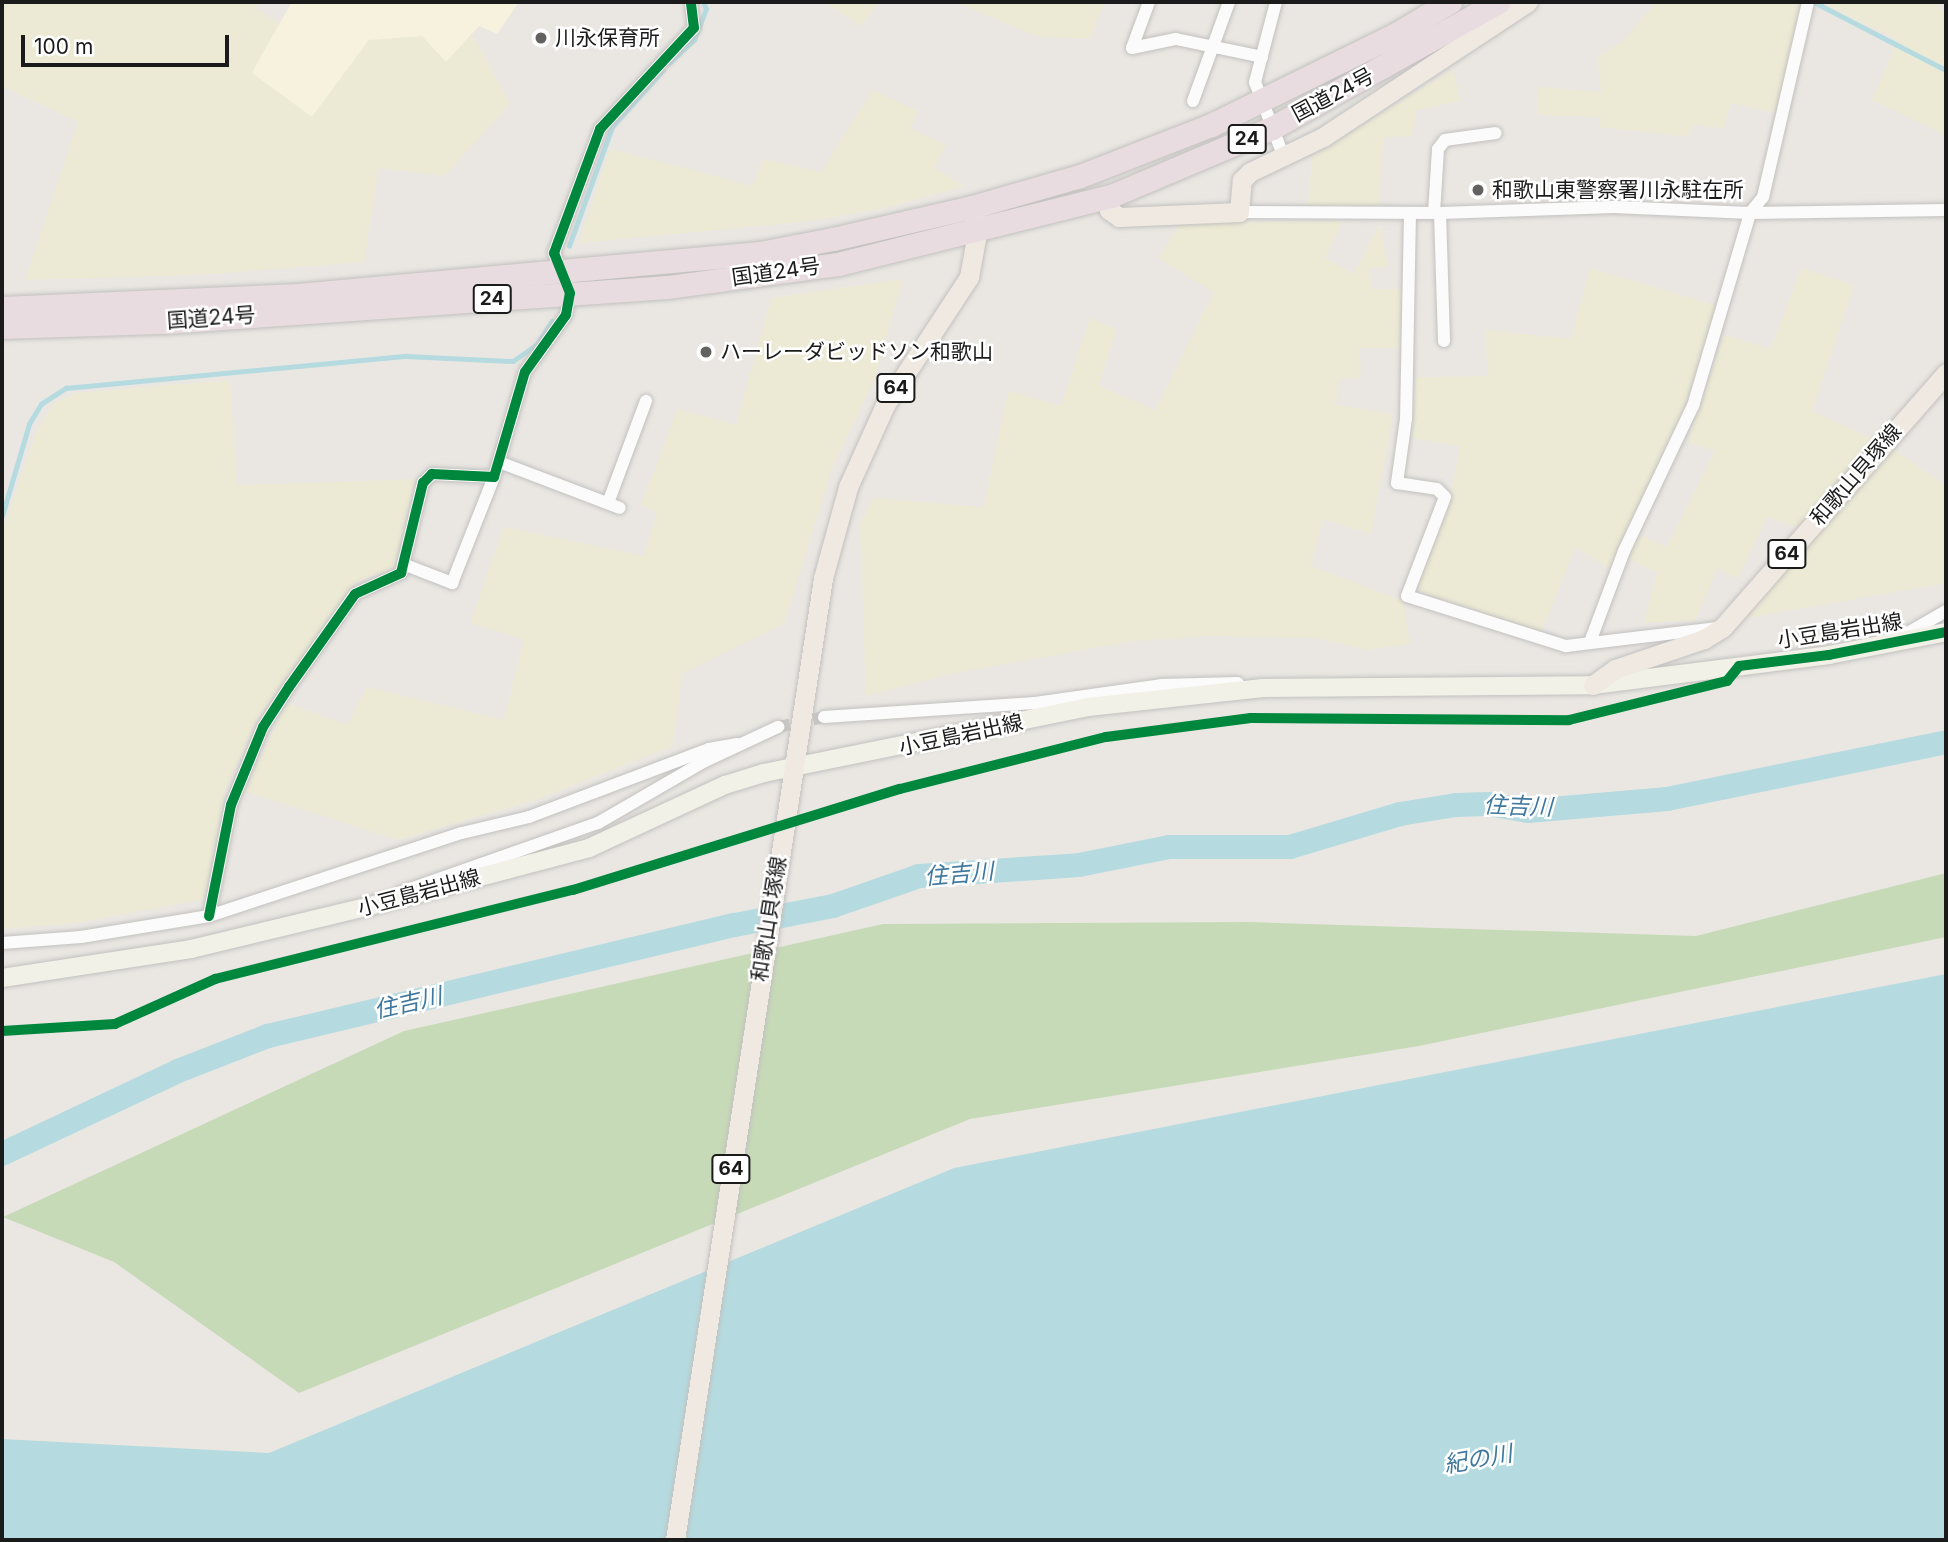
<!DOCTYPE html>
<html>
<head>
<meta charset="utf-8">
<style>
  body { margin:0 }
  #map { position:relative; width:1948px; height:1542px; overflow:hidden; background:#eae7e3; font-family:Inter,"Noto Sans JP",sans-serif }
  div>[style] { position:absolute }
  [style*='--x'] { left:calc(var(--x)*1px); top:calc(var(--y)*1px); width:calc(var(--w)*1px); rotate:calc(var(--a)*1deg) }
  .education>* { inset:0; background:#f6f2dd }
  .farmland>* { inset:0; background:#ecead5 }
  .forest>* { inset:0; background:#c7dab7 }
  .water>* { inset:0; background:#b5dbe0 }
  .stream>* { height:4.5px; margin:-2.25px; padding:0 2.25px; transform-origin:2.25px; border-radius:2.25px; background:#b5dbe0 }
  .river>* { height:24px; margin:-12px; padding:0 12px; transform-origin:12px; border-radius:12px; background:#b5dbe0 }
  .street-tunnel>* { height:12px; margin-top:-6px; transform-origin:0; background:repeating-linear-gradient(90deg,#cbc8c5 0 12px,transparent 0 18px) }
  .roads { filter:drop-shadow(0 0 2px #c2c1bf) drop-shadow(0 0 2px #c2c1bf) }
  .street>* { height:12px; margin:-6px; padding:0 6px; transform-origin:6px; border-radius:6px; background:#fcfbfb }
  .secondary>* { height:18px; margin:-9px; padding:0 9px; transform-origin:9px; border-radius:9px; background:#f2f1e8 }
  .primary>* { height:19px; margin:-9.5px; padding:0 9.5px; transform-origin:9.5px; border-radius:9.5px; background:#f0e9e2 }
  .highway>* { height:23px; margin:-11.5px; padding:0 11.5px; transform-origin:11.5px; border-radius:11.5px; background:#e9dce0 }
  .cycleway>* { height:10px; margin:-5px; padding:0 5px; transform-origin:5px; border-radius:5px; background:#00873e }
  .dots>* { width:19px; height:19px; translate:-50% -50%; box-sizing:border-box; border:4px solid #fff; border-radius:50% }
  span { translate:-50% -50%; white-space:nowrap; text-align:center; line-height:1.15; -webkit-text-stroke:5px #fff; paint-order:stroke }
  .shield-label span { padding:2px 5px; background:#fff; border:2px solid; border-radius:5px; -webkit-text-stroke-width:0 }
  .shield-label { font-size:19px; color:#1b1b1b; font-weight:700 }
  .poi-label { font-size:21px; color:#1b1b1b }
  .left { translate:0 -50%; text-align:left }
  .street-label { font-size:21px; color:#1b1b1b }
  .water-label { font-size:23px; color:#40789e; font-style:italic }
  .frame { position:absolute; inset:0; border:4px solid #1b1b1b; pointer-events:none }
  .scale { position:absolute; left:21px; top:35px; width:208px; height:32px; box-sizing:border-box; border:4px solid #1b1b1b; border-top:0; padding-left:9px; font-size:21px; line-height:24px; white-space:nowrap; color:#1b1b1b; -webkit-text-stroke:5px #fff; paint-order:stroke }
</style>
</head>
<body>
<div id="map">
  <div class="education">
    <div style="clip-path:polygon(292px 2px,519px 2px,497px 34px,479px 26px,446px 62px,369px 40px,312px 117px,251px 73px)"></div>
  </div>
  <div class="farmland">
    <div style="clip-path:polygon(2px 2px,258px 2px,256px 9px,279px 23px,252px 73px,312px 117px,369px 40px,422px 36px,446px 62px,472px 34px,510px 104px,444px 176px,379px 168px,364px 262px,199px 275px,25px 280px,78px 122px,2px 86px)"></div>
    <div style="clip-path:polygon(824px 2px,879px 2px,861px 26px)"></div>
    <div style="clip-path:polygon(955px 2px,1104px 2px,1090px 39px,1039px 37px)"></div>
    <div style="clip-path:polygon(1656px 2px,1805px 2px,1776px 113px,1731px 103px,1723px 129px,1693px 124px,1688px 137px,1599px 127px,1599px 117px,1537px 115px,1538px 87px,1601px 92px,1597px 57px,1624px 40px)"></div>
    <div style="clip-path:polygon(1820px 2px,1940px 2px,1937px 8px,1946px 13px,1946px 135px,1872px 100px,1898px 40px)"></div>
    <div style="clip-path:polygon(1453px 69px,1460px 101px,1417px 110px,1411px 136px,1383px 137px,1379px 205px,1308px 207px,1312px 157px)"></div>
    <div style="clip-path:polygon(873px 90px,918px 111px,910px 129px,946px 145px,934px 168px,965px 186px,885px 208px,811px 221px,579px 243px,610px 149px,753px 186px,763px 159px,821px 172px)"></div>
    <div style="clip-path:polygon(1342px 221px,1325px 258px,1354px 274px,1380px 224px,1388px 267px,1370px 268px,1371px 289px,1402px 289px,1403px 348px,1360px 348px,1361px 378px,1339px 379px,1336px 405px,1393px 414px,1371px 534px,1323px 519px,1311px 566px,1403px 601px,1410px 644px,1368px 650px,1317px 638px,1208px 636px,1133px 641px,954px 673px,866px 696px,860px 523px,874px 498px,984px 507px,1008px 391px,1061px 406px,1090px 318px,1116px 329px,1099px 385px,1155px 411px,1214px 292px,1158px 258px,1181px 223px)"></div>
    <div style="clip-path:polygon(1590px 268px,1718px 306px,1673px 443px,1611px 570px,1575px 547px,1541px 633px,1416px 590px,1450px 498px,1460px 446px,1412px 438px,1416px 377px,1488px 376px,1485px 330px,1571px 339px)"></div>
    <div style="clip-path:polygon(1801px 268px,1854px 285px,1812px 411px,1878px 441px,1802px 529px,1767px 517px,1738px 578px,1717px 569px,1695px 620px,1644px 623px,1657px 572px,1627px 559px,1640px 535px,1667px 547px,1715px 451px,1688px 442px,1724px 335px,1771px 349px)"></div>
    <div style="clip-path:polygon(903px 279px,875px 377px,832px 468px,784px 624px,682px 673px,673px 746px,535px 800px,398px 840px,244px 791px,287px 703px,347px 725px,367px 687px,504px 720px,524px 640px,470px 623px,504px 527px,644px 556px,657px 513px,641px 505px,678px 409px,736px 425px,771px 298px)"></div>
    <div style="clip-path:polygon(230px 380px,237px 485px,415px 479px,394px 568px,356px 582px,256px 721px,226px 788px,204px 899px,76px 923px,2px 929px,2px 533px,38px 427px,53px 404px,76px 393px)"></div>
    <div style="clip-path:polygon(1890px 447px,1946px 486px,1946px 583px,1736px 620px)"></div>
  </div>
  <div class="forest">
    <div style="clip-path:polygon(1946px 873px,1946px 937px,1419px 1046px,970px 1119px,299px 1393px,114px 1262px,3px 1217px,404px 1031px,883px 924px,1250px 922px,1696px 936px)"></div>
  </div>
  <div class="water">
    <div style="clip-path:polygon(1946px 974px,1946px 1540px,2px 1540px,2px 1439px,269px 1453px,954px 1168px)"></div>
  </div>
  <div class="stream">
    <div style="--x:1390;--y:2;--w:18;--a:0"></div>
    <div style="--x:1814;--y:2;--w:148;--a:27.3"></div>
    <div style="--x:669;--y:63;--w:34;--a:-43"></div>
    <div style="--x:694;--y:40;--w:33;--a:-69"></div>
    <div style="--x:706;--y:9;--w:8;--a:-113"></div>
    <div style="--x:569;--y:246;--w:127;--a:-70.1"></div>
    <div style="--x:612;--y:127;--w:76;--a:-48.2"></div>
    <div style="--x:2;--y:516;--w:96;--a:-73.6"></div>
    <div style="--x:29;--y:424;--w:23;--a:-59"></div>
    <div style="--x:41;--y:404;--w:30;--a:-33"></div>
    <div style="--x:66;--y:388;--w:342;--a:-5.4"></div>
    <div style="--x:406;--y:356;--w:107;--a:2.7"></div>
    <div style="--x:513;--y:361;--w:29;--a:-35"></div>
    <div style="--x:537;--y:344;--w:27;--a:-57"></div>
  </div>
  <div class="river">
    <div style="--x:2;--y:1154;--w:195;--a:-25.2"></div>
    <div style="--x:178;--y:1071;--w:97;--a:-21.3"></div>
    <div style="--x:268;--y:1036;--w:480;--a:-13.4"></div>
    <div style="--x:735;--y:925;--w:100;--a:-11"></div>
    <div style="--x:833;--y:906;--w:91;--a:-19.2"></div>
    <div style="--x:919;--y:876;--w:160;--a:-3.9"></div>
    <div style="--x:1079;--y:865;--w:92;--a:-11.3"></div>
    <div style="--x:1169;--y:847;--w:121;--a:0"></div>
    <div style="--x:1290;--y:847;--w:115;--a:-16.7"></div>
    <div style="--x:1400;--y:814;--w:57;--a:-9.1"></div>
    <div style="--x:1456;--y:805;--w:32;--a:-2"></div>
    <div style="--x:1488;--y:804;--w:41;--a:9.9"></div>
    <div style="--x:1528;--y:811;--w:140;--a:-4.9"></div>
    <div style="--x:1667;--y:799;--w:285;--a:-11.5"></div>
  </div>
  <div class="street-tunnel">
    <div style="--x:778;--y:727;--w:47;--a:-12.3"></div>
  </div>
  <div class="roads">
    <div class="street">
      <div style="--x:1149;--y:2;--w:49;--a:110.3"></div>
      <div style="--x:1132;--y:48;--w:45;--a:-11.6"></div>
      <div style="--x:1176;--y:39;--w:88;--a:11.8"></div>
      <div style="--x:1276;--y:2;--w:83;--a:104.7"></div>
      <div style="--x:1255;--y:82;--w:78;--a:69"></div>
      <div style="--x:1193;--y:101;--w:105;--a:-70"></div>
      <div style="--x:1239;--y:212;--w:201;--a:0.3"></div>
      <div style="--x:1440;--y:213;--w:174;--a:-2"></div>
      <div style="--x:1614;--y:207;--w:136;--a:2.5"></div>
      <div style="--x:1750;--y:213;--w:196;--a:-0.9"></div>
      <div style="--x:1410;--y:213;--w:206;--a:91.1"></div>
      <div style="--x:1406;--y:419;--w:65;--a:98"></div>
      <div style="--x:1397;--y:483;--w:40;--a:8.5"></div>
      <div style="--x:1437;--y:489;--w:11;--a:45"></div>
      <div style="--x:1445;--y:497;--w:106;--a:111"></div>
      <div style="--x:1407;--y:596;--w:167;--a:17.5"></div>
      <div style="--x:1566;--y:646;--w:153;--a:-6.8"></div>
      <div style="--x:1434;--y:213;--w:64;--a:-86.4"></div>
      <div style="--x:1438;--y:149;--w:11;--a:-52"></div>
      <div style="--x:1445;--y:140;--w:51;--a:-7.8"></div>
      <div style="--x:1440;--y:213;--w:128;--a:88.2"></div>
      <div style="--x:499;--y:462;--w:129;--a:20.8"></div>
      <div style="--x:608;--y:503;--w:109;--a:-69.6"></div>
      <div style="--x:403;--y:564;--w:53;--a:21.2"></div>
      <div style="--x:452;--y:583;--w:114;--a:-68.4"></div>
      <div style="--x:1894;--y:641;--w:60;--a:-30"></div>
      <div style="--x:1590;--y:642;--w:97;--a:-69.5"></div>
      <div style="--x:1624;--y:551;--w:161;--a:-64.6"></div>
      <div style="--x:1693;--y:406;--w:201;--a:-73.5"></div>
      <div style="--x:1750;--y:213;--w:21;--a:-51"></div>
      <div style="--x:1763;--y:197;--w:200;--a:-77"></div>
      <div style="--x:824;--y:717;--w:211;--a:-3.8"></div>
      <div style="--x:1035;--y:703;--w:127;--a:-8.1"></div>
      <div style="--x:1161;--y:685;--w:77;--a:-1.5"></div>
      <div style="--x:399;--y:893;--w:211;--a:-19.4"></div>
      <div style="--x:598;--y:823;--w:124;--a:-30.1"></div>
      <div style="--x:705;--y:761;--w:81;--a:-25"></div>
      <div style="--x:209;--y:916;--w:113;--a:-78.8"></div>
      <div style="--x:231;--y:805;--w:84;--a:-67.7"></div>
      <div style="--x:263;--y:727;--w:48;--a:-57"></div>
      <div style="--x:289;--y:687;--w:114;--a:-54.6"></div>
      <div style="--x:355;--y:594;--w:51;--a:-24.5"></div>
      <div style="--x:401;--y:573;--w:93;--a:-76.3"></div>
      <div style="--x:423;--y:483;--w:13;--a:-45"></div>
      <div style="--x:432;--y:474;--w:62;--a:2.8"></div>
      <div style="--x:494;--y:477;--w:109;--a:-73.6"></div>
      <div style="--x:525;--y:372;--w:70;--a:-54.3"></div>
      <div style="--x:566;--y:315;--w:22;--a:-80"></div>
      <div style="--x:570;--y:293;--w:43;--a:-111.8"></div>
      <div style="--x:554;--y:253;--w:132;--a:-69.6"></div>
      <div style="--x:600;--y:129;--w:138;--a:-47.1"></div>
      <div style="--x:694;--y:28;--w:26;--a:-97"></div>
      <div style="--x:2;--y:943;--w:79;--a:-4.3"></div>
      <div style="--x:81;--y:937;--w:130;--a:-9.3"></div>
      <div style="--x:209;--y:916;--w:266;--a:-18.2"></div>
      <div style="--x:462;--y:833;--w:69;--a:-13.4"></div>
      <div style="--x:529;--y:817;--w:192;--a:-20.7"></div>
      <div style="--x:709;--y:749;--w:29;--a:-10"></div>
    </div>
    <div class="secondary">
      <div style="--x:2;--y:978;--w:191;--a:-8.7"></div>
      <div style="--x:191;--y:949;--w:184;--a:-13.5"></div>
      <div style="--x:370;--y:906;--w:227;--a:-14.8"></div>
      <div style="--x:589;--y:848;--w:150;--a:-24.9"></div>
      <div style="--x:725;--y:785;--w:41;--a:-17.1"></div>
      <div style="--x:764;--y:773;--w:331;--a:-11.5"></div>
      <div style="--x:1088;--y:707;--w:176;--a:-6.2"></div>
      <div style="--x:1263;--y:688;--w:330;--a:-0.5"></div>
      <div style="--x:1593;--y:685;--w:238;--a:-7.2"></div>
      <div style="--x:1829;--y:655;--w:119;--a:-11.1"></div>
    </div>
    <div class="primary">
      <div style="--x:1106;--y:197;--w:13;--a:77"></div>
      <div style="--x:1109;--y:210;--w:12;--a:35"></div>
      <div style="--x:1119;--y:217;--w:120;--a:-2.4"></div>
      <div style="--x:1239;--y:212;--w:32;--a:-85"></div>
      <div style="--x:1242;--y:180;--w:11;--a:-45"></div>
      <div style="--x:1250;--y:172;--w:81;--a:-25.6"></div>
      <div style="--x:1323;--y:137;--w:245;--a:-33.4"></div>
      <div style="--x:1593;--y:685;--w:27;--a:-36"></div>
      <div style="--x:1615;--y:669;--w:94;--a:-18.6"></div>
      <div style="--x:1704;--y:639;--w:22;--a:-32"></div>
      <div style="--x:1723;--y:627;--w:338;--a:-48.7"></div>
      <div style="--x:675;--y:1540;--w:973;--a:-81.25"></div>
      <div style="--x:823;--y:578;--w:94;--a:-74.6"></div>
      <div style="--x:848;--y:487;--w:90;--a:-65.7"></div>
      <div style="--x:885;--y:405;--w:153;--a:-56.7"></div>
      <div style="--x:969;--y:277;--w:45;--a:-79.7"></div>
      <div style="--x:977;--y:233;--w:18;--a:-99"></div>
    </div>
    <div class="highway">
      <div style="--x:2;--y:308;--w:296;--a:-2.5"></div>
      <div style="--x:298;--y:295;--w:464;--a:-5.2"></div>
      <div style="--x:760;--y:253;--w:74;--a:-10.9"></div>
      <div style="--x:833;--y:239;--w:143;--a:-13"></div>
      <div style="--x:972;--y:207;--w:112;--a:-16"></div>
      <div style="--x:1080;--y:176;--w:141;--a:-21.3"></div>
      <div style="--x:1211;--y:125;--w:206;--a:-26.2"></div>
      <div style="--x:1396;--y:34;--w:63;--a:-30.7"></div>
      <div style="--x:2;--y:327;--w:163;--a:-1.8"></div>
      <div style="--x:165;--y:322;--w:503;--a:-3.99"></div>
      <div style="--x:667;--y:287;--w:173;--a:-7.7"></div>
      <div style="--x:838;--y:264;--w:281;--a:-14"></div>
      <div style="--x:1111;--y:196;--w:175;--a:-22.9"></div>
      <div style="--x:1272;--y:128;--w:259;--a:-29.1"></div>
    </div>
  </div>
  <div class="cycleway">
    <div style="--x:209;--y:916;--w:113;--a:-78.8"></div>
    <div style="--x:231;--y:805;--w:84;--a:-67.7"></div>
    <div style="--x:263;--y:727;--w:48;--a:-57"></div>
    <div style="--x:289;--y:687;--w:114;--a:-54.6"></div>
    <div style="--x:355;--y:594;--w:51;--a:-24.5"></div>
    <div style="--x:401;--y:573;--w:93;--a:-76.3"></div>
    <div style="--x:423;--y:483;--w:13;--a:-45"></div>
    <div style="--x:432;--y:474;--w:62;--a:2.8"></div>
    <div style="--x:494;--y:477;--w:109;--a:-73.6"></div>
    <div style="--x:525;--y:372;--w:70;--a:-54.3"></div>
    <div style="--x:566;--y:315;--w:22;--a:-80"></div>
    <div style="--x:570;--y:293;--w:43;--a:-111.8"></div>
    <div style="--x:554;--y:253;--w:132;--a:-69.6"></div>
    <div style="--x:600;--y:129;--w:138;--a:-47.1"></div>
    <div style="--x:694;--y:28;--w:26;--a:-97"></div>
    <div style="--x:2;--y:1031;--w:113;--a:-3.5"></div>
    <div style="--x:115;--y:1024;--w:110;--a:-24.2"></div>
    <div style="--x:215;--y:979;--w:369;--a:-14"></div>
    <div style="--x:573;--y:890;--w:342;--a:-17.2"></div>
    <div style="--x:900;--y:789;--w:212;--a:-14.2"></div>
    <div style="--x:1106;--y:737;--w:146;--a:-7.5"></div>
    <div style="--x:1251;--y:718;--w:318;--a:0.4"></div>
    <div style="--x:1569;--y:720;--w:163;--a:-13.9"></div>
    <div style="--x:1727;--y:681;--w:19;--a:-51"></div>
    <div style="--x:1739;--y:666;--w:91;--a:-7"></div>
    <div style="--x:1829;--y:655;--w:119;--a:-11.1"></div>
  </div>
  <div class="dots">
    <div style="left:541px;top:38px;background:#636261"></div>
    <div style="left:1478px;top:190px;background:#636261"></div>
    <div style="left:706px;top:352px;background:#636261"></div>
  </div>
  <div class="shield-label">
    <span style="left:1247px;top:139px">24</span>
    <span style="left:492px;top:299px">24</span>
    <span style="left:896px;top:388px">64</span>
    <span style="left:1787px;top:554px">64</span>
    <span style="left:731px;top:1169px">64</span>
  </div>
  <div class="poi-label">
    <span class="left" style="left:555px;top:38px">川永保育所</span>
    <span class="left" style="left:1492px;top:190px">和歌山東警察署川永駐在所</span>
    <span class="left" style="left:720px;top:352px">ハーレーダビッドソン和歌山</span>
  </div>
  <div class="street-label">
    <span style="left:1333px;top:95px;rotate:-28deg">国道24号</span>
    <span style="left:776px;top:272px;rotate:-8deg">国道24号</span>
    <span style="left:211px;top:318px;rotate:-4deg">国道24号</span>
    <span style="left:1856px;top:475px;rotate:-49deg">和歌山貝塚線</span>
    <span style="left:1840px;top:631px;rotate:-9deg">小豆島岩出線</span>
    <span style="left:961px;top:735px;rotate:-12deg">小豆島岩出線</span>
    <span style="left:419px;top:893px;rotate:-15deg">小豆島岩出線</span>
    <span style="left:769px;top:919px;rotate:-81deg">和歌山貝塚線</span>
  </div>
  <div class="water-label">
    <span style="left:1518px;top:806px;rotate:2deg">住吉川</span>
    <span style="left:959px;top:874px;rotate:-5deg">住吉川</span>
    <span style="left:408px;top:1003px;rotate:-13deg">住吉川</span>
    <span style="left:1478px;top:1459px;rotate:-10deg">紀の川</span>
  </div>
  <div class="frame"></div>
  <div class="scale">100 m</div>
</div>
</body>
</html>
